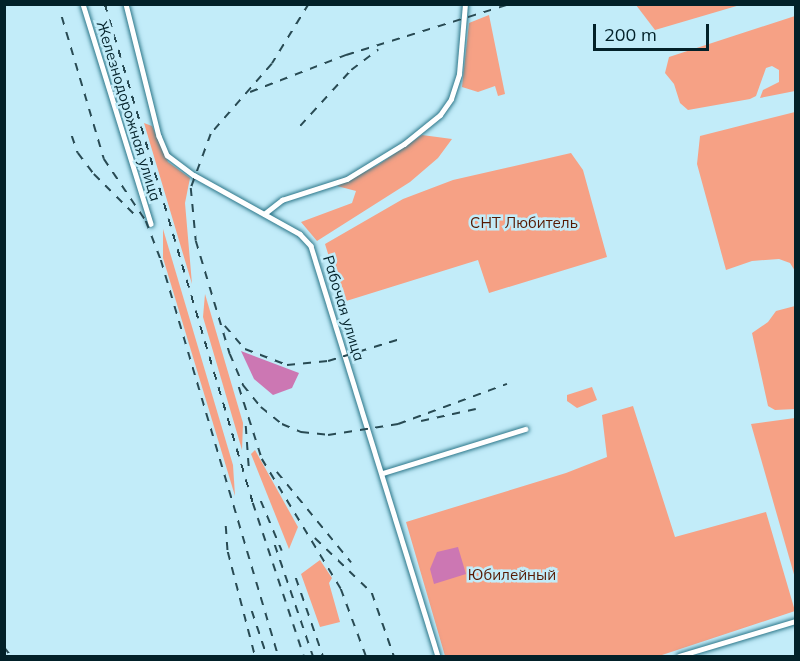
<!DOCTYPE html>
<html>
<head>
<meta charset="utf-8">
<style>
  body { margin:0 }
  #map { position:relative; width:800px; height:661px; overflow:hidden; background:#c2ecf9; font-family:Mulish,sans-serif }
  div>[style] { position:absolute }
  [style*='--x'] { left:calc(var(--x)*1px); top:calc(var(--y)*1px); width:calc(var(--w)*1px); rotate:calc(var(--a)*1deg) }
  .green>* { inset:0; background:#f6a185 }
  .water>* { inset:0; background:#cc77b3 }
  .roads { filter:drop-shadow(0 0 2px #2c7689) drop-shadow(0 0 2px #2c7689) }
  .minor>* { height:4.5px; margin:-2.25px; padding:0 2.25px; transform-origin:2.25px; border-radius:2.25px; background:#fff }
  .rail>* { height:1.5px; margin-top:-0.75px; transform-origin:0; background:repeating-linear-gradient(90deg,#284a53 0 8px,transparent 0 16px) }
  span { translate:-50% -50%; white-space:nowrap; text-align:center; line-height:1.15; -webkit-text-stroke:5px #c2ecf9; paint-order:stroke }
  .street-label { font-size:15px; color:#022129 }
  .park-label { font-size:15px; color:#561902 }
  .frame { position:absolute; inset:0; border:6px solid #022129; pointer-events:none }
  .scale { position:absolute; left:593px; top:24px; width:116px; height:27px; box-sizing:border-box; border:3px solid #022129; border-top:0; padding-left:8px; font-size:18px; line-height:21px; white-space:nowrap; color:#022129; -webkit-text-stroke:4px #c2ecf9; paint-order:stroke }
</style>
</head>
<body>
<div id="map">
  <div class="green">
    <div style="clip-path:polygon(636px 5px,740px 5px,655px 30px)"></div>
    <div style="clip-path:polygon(489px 15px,505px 94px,498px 96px,495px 86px,478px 92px,462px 87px,469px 23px)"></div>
    <div style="clip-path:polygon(795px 16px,795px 91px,760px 98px,763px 90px,779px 82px,779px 70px,772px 66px,766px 68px,756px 96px,750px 99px,688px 110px,680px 103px,674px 84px,665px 73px,669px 57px)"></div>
    <div style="clip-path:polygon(795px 112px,795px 271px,790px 263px,779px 259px,752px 261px,726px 270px,697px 164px,700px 136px)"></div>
    <div style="clip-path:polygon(144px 123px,152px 126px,168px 162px,190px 178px,185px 203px,192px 284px)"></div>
    <div style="clip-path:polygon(422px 135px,452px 139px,438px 158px,410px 182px,317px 241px,301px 222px,352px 203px,356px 191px,337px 186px,378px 165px)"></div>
    <div style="clip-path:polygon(571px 153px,583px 170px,607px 257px,489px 293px,478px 260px,343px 302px,325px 244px,403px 199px,453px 180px)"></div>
    <div style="clip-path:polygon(163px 229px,233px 465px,235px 496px,163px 258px)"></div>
    <div style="clip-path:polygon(205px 294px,243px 423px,242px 450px,203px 317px)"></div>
    <div style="clip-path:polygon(795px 306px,795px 409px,775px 410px,768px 406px,752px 333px,768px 322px,776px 311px)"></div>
    <div style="clip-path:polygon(592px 387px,597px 400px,577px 408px,567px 401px,567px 395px)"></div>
    <div style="clip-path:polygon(633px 406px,675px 537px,766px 512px,795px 611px,659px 656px,445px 656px,406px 522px,566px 473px,607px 457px,602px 415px)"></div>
    <div style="clip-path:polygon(795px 418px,796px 418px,795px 578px,751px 424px)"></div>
    <div style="clip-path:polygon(255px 450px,298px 527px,289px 549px,251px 454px)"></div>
    <div style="clip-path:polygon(320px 560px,332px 578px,329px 583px,340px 622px,320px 627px,301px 574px)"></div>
  </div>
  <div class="water">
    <div style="clip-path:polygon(241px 351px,299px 373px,292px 388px,273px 395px,254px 379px)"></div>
    <div style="clip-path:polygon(458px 547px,466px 574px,434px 584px,430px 569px,437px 552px)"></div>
  </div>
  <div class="roads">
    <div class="minor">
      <div style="--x:83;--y:4;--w:230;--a:72.8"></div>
      <div style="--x:126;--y:4;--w:136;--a:76"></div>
      <div style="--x:159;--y:136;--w:21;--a:67"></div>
      <div style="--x:167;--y:155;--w:34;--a:37"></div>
      <div style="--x:194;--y:175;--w:121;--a:29.1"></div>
      <div style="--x:300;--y:234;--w:16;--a:47"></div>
      <div style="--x:311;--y:246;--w:429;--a:72.8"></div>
      <div style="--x:264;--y:214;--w:23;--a:-38"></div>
      <div style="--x:282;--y:200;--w:68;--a:-17.9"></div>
      <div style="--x:347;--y:179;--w:67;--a:-31.6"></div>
      <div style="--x:404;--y:144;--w:46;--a:-38.9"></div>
      <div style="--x:440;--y:115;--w:19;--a:-55"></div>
      <div style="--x:451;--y:99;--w:26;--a:-72"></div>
      <div style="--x:459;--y:74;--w:70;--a:-85.1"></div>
      <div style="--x:383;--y:473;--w:149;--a:-17.2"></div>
      <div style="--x:679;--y:656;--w:122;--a:-16.7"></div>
    </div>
  </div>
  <div class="rail">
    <div style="--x:105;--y:4;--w:520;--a:73.48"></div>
    <div style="--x:253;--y:503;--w:161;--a:71.6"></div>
    <div style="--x:309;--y:4;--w:70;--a:121.7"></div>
    <div style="--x:272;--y:64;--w:93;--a:131.1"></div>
    <div style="--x:211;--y:134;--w:58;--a:110.3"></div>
    <div style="--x:191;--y:188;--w:53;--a:84.6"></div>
    <div style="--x:196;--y:241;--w:118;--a:73.3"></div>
    <div style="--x:230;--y:354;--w:34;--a:67"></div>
    <div style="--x:243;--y:385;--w:28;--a:51"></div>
    <div style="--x:261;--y:407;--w:27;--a:39"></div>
    <div style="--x:282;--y:424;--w:21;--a:23"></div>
    <div style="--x:301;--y:432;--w:27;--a:6"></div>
    <div style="--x:328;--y:435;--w:71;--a:-8.9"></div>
    <div style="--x:398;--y:424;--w:116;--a:-20.2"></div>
    <div style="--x:62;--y:17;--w:148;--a:73.5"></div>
    <div style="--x:104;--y:159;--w:75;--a:55.9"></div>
    <div style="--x:146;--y:221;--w:42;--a:69"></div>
    <div style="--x:161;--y:260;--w:413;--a:73.5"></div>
    <div style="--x:250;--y:92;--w:103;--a:-21.1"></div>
    <div style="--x:346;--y:55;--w:172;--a:-17.3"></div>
    <div style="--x:300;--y:126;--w:76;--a:-47.7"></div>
    <div style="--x:351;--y:70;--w:34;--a:-37"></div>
    <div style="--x:72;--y:136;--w:18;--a:71"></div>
    <div style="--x:78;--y:153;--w:26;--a:53"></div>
    <div style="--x:94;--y:174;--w:62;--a:45"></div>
    <div style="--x:225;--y:326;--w:30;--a:49"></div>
    <div style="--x:245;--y:349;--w:45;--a:20.9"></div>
    <div style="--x:287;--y:365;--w:41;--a:-5.6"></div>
    <div style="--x:328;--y:361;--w:78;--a:-17"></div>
    <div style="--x:239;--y:387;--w:76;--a:72.3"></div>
    <div style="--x:262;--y:459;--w:152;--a:58.7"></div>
    <div style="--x:341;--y:589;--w:72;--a:69.5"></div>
    <div style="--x:421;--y:421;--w:56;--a:-12.3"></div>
    <div style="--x:246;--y:426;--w:42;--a:85.9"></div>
    <div style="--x:277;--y:472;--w:117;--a:50.6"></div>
    <div style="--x:261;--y:501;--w:54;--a:67.2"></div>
    <div style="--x:226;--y:526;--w:26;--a:86"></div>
    <div style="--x:228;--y:552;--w:107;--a:75.4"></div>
    <div style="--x:315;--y:538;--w:79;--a:44"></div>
    <div style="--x:372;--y:593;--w:67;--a:70.8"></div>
    <div style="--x:275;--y:545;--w:117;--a:71.1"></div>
    <div style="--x:296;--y:578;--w:83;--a:70.9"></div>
    <div style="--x:252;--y:611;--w:47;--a:71.6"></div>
    <div style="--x:4;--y:647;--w:11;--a:52"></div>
  </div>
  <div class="street-label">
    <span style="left:129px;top:111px;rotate:73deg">Железнодорожная улица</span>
    <span style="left:344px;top:308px;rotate:73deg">Рабочая улица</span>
  </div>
  <div class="park-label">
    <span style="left:524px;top:223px">СНТ Любитель</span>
    <span style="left:512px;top:575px">Юбилейный</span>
  </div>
  <div class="frame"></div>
  <div class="scale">200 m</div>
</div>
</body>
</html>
